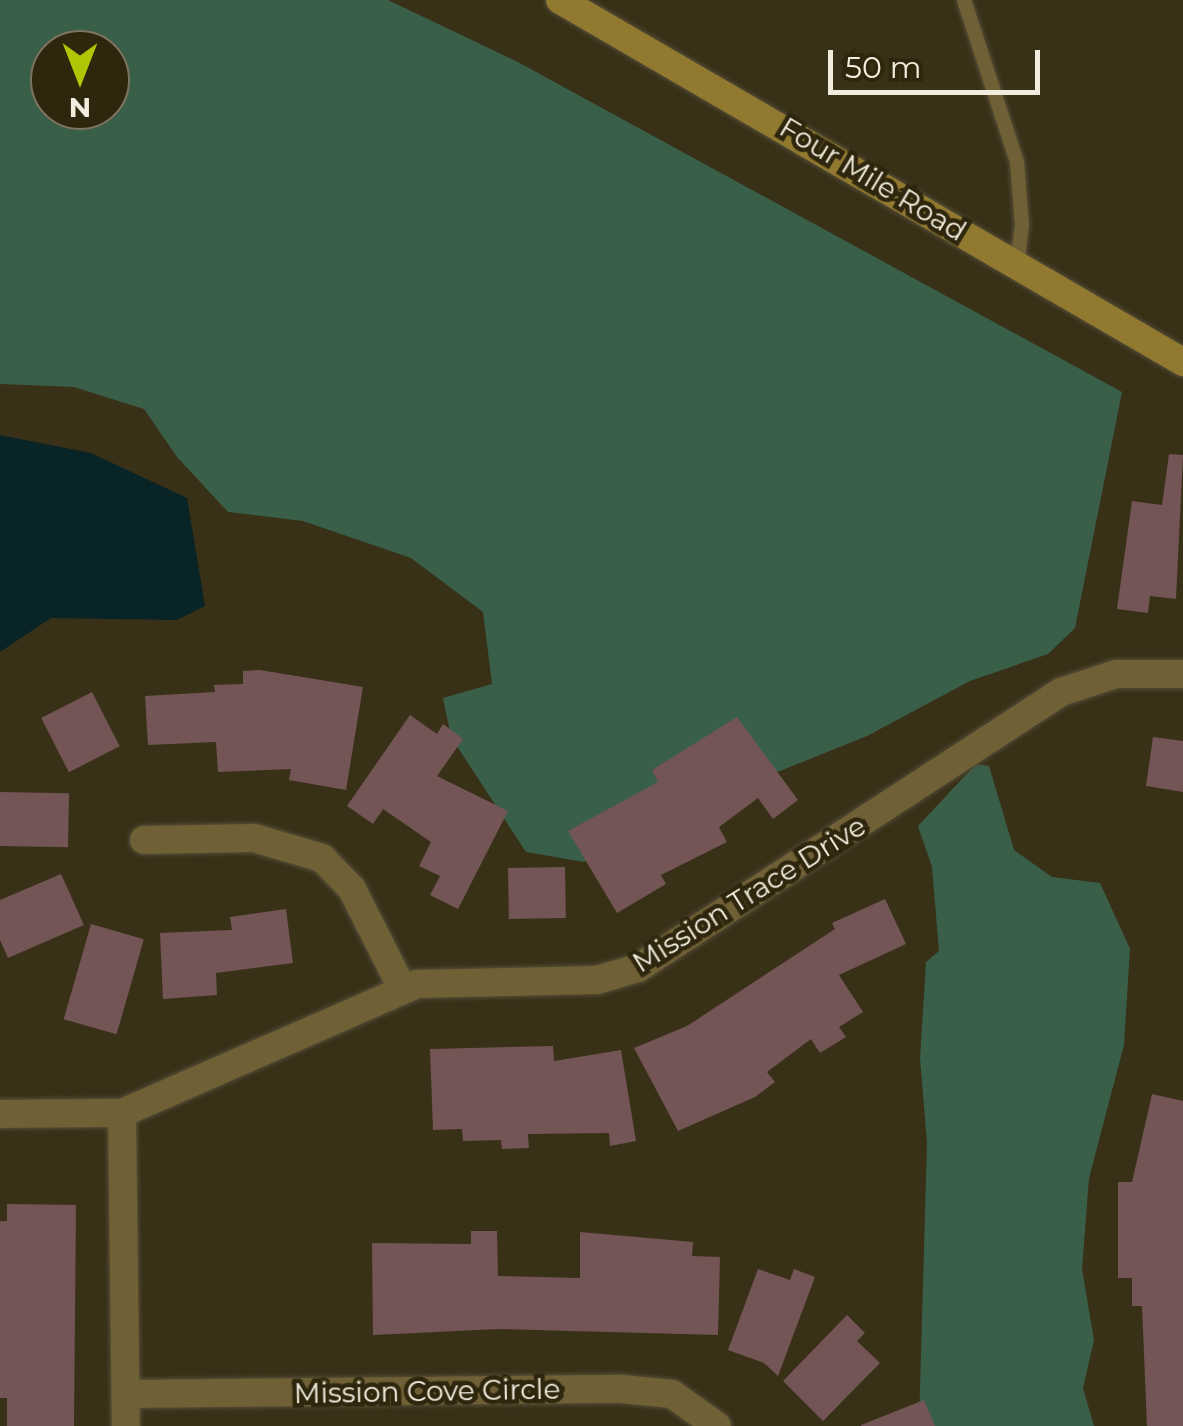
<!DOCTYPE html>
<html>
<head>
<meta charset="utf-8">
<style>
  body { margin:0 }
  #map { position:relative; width:1183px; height:1426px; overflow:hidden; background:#393018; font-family:Montserrat,sans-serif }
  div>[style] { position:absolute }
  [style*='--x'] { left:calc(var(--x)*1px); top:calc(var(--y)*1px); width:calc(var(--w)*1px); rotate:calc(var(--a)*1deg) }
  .green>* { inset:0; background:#3a5f49 }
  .water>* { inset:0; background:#092427 }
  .building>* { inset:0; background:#725554; transform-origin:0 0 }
  .roads { filter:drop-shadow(0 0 2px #564e38) drop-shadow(0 0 2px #564e38) }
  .service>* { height:14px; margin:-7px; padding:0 7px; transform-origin:7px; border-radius:7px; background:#6f6035 }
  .minor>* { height:28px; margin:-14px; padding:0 14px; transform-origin:14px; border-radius:14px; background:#6f6035 }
  .secondary>* { height:28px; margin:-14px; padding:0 14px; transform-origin:14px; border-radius:14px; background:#917a30 }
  span { translate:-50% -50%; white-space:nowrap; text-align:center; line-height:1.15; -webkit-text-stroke:9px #2f260e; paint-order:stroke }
  .street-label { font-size:28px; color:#f1ecde }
  .north { position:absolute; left:30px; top:30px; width:100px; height:100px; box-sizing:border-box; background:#2f260e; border:2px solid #7d7561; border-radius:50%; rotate:180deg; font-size:28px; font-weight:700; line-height:40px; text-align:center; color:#f1ecde }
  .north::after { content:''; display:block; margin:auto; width:35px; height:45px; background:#b0c503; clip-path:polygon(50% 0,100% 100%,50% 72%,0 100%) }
  .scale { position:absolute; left:828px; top:50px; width:212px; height:45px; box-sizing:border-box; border:5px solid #f1ecde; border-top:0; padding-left:12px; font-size:30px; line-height:35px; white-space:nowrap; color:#f1ecde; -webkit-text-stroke:8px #2f260e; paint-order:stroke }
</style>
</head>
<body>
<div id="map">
  <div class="green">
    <div style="clip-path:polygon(evenodd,0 0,388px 0,516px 61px,1122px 392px,1075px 628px,1048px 654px,970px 681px,867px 736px,780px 771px,722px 778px,619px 832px,584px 862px,526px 852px,451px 737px,443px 698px,492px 684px,483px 612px,411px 558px,303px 521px,228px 512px,177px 457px,144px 409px,74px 387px,0 384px,0 0,50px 50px,110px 50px,110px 110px,50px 110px,50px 50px)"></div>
    <div style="clip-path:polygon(976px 764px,989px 766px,1014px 850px,1052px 877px,1100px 883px,1130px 949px,1124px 1045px,1089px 1178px,1082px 1269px,1094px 1340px,1083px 1388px,1094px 1426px,919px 1426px,927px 1142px,920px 1058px,926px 962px,939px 951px,932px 867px,918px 826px)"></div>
  </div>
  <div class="water">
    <div style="clip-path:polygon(0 435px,91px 453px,187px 498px,205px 606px,177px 620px,51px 618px,0 652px)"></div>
  </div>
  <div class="building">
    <div style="clip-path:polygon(1169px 454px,1183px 455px,1176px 599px,1150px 596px,1148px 613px,1117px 609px,1132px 501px,1162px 505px)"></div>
    <div style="clip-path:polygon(260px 670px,363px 687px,346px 790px,289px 780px,291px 769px,218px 772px,216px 742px,148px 745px,145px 696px,215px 692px,214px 685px,243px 684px,243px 671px)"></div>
    <div style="left:92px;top:692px;width:61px;height:57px;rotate:63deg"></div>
    <div style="clip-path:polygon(410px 715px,437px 734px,443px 724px,463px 739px,437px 776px,508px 811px,458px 909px,430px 895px,440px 876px,419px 866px,431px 842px,383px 809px,373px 824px,347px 806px)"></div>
    <div style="clip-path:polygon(737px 717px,798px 800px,773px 819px,758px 798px,719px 827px,727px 842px,661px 875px,666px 884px,617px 913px,568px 831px,658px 782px,652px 770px)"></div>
    <div style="clip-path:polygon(1153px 737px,1183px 741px,1183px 792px,1146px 786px)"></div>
    <div style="left:0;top:792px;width:69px;height:54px;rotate:1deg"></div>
    <div style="left:565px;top:867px;width:51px;height:57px;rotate:89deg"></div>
    <div style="clip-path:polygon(61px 874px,84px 925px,8px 958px,0 940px,0 900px)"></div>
    <div style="clip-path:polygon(885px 899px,906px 944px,839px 975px,863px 1012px,839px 1027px,846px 1037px,820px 1053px,811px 1039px,767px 1072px,775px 1082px,755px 1097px,678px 1131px,634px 1048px,687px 1026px,835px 929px,832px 923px)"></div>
    <div style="clip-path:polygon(286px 909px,293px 963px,216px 973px,217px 995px,163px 999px,160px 933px,232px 930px,230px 917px)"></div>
    <div style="left:91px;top:924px;width:55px;height:99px;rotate:16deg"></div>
    <div style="clip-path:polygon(553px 1046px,554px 1061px,621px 1050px,636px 1141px,610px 1146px,609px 1133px,528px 1134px,529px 1148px,502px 1149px,501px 1140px,463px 1141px,462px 1129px,433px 1130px,430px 1049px)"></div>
    <div style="clip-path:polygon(1152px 1094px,1183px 1101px,1183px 1426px,1147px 1426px,1142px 1306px,1132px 1306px,1132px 1278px,1118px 1278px,1118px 1182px,1132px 1182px)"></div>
    <div style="clip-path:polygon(7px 1204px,76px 1205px,74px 1426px,7px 1426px,7px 1398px,0 1398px,0 1221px,7px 1221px)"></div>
    <div style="clip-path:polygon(471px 1231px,497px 1231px,498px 1276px,580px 1278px,580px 1232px,693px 1242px,692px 1256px,720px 1257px,718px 1335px,499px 1329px,373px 1335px,372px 1243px,471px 1244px)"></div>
    <div style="clip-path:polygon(758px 1269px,790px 1280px,794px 1269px,815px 1277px,778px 1376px,764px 1363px,728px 1350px)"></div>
    <div style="clip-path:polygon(847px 1315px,865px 1333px,857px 1341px,880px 1363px,823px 1421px,783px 1381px)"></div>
    <div style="clip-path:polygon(924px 1400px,935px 1426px,861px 1426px,861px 1425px)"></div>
  </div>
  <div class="roads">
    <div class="service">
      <div style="--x:964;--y:0;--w:170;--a:71.9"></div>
      <div style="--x:1017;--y:162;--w:63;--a:85.5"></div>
      <div style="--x:1022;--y:225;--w:39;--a:97"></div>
    </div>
    <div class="minor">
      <div style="--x:144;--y:840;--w:110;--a:-1"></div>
      <div style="--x:254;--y:838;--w:71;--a:16.4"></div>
      <div style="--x:322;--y:858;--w:43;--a:45.9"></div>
      <div style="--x:352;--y:889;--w:113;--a:63.2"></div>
      <div style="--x:122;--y:1113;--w:313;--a:89.3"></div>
      <div style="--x:0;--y:1114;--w:122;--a:-0.5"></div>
      <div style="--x:122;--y:1113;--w:322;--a:-23.6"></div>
      <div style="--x:417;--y:984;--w:180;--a:-1.3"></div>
      <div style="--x:597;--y:980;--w:43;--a:-16.3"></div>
      <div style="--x:638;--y:968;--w:505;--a:-33.12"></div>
      <div style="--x:1061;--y:692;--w:58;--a:-18.1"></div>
      <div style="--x:1116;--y:674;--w:67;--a:0"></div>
      <div style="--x:126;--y:1394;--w:496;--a:-0.6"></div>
      <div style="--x:622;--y:1389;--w:50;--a:5.7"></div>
      <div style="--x:672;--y:1394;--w:55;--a:35.4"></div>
    </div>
    <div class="secondary">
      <div style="--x:560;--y:0;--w:721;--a:30.16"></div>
    </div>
  </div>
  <div class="street-label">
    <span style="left:873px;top:179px;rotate:31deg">Four Mile Road</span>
    <span style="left:749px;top:894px;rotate:-32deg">Mission Trace Drive</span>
    <span style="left:427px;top:1391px;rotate:-1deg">Mission Cove Circle</span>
  </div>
  <div class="north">N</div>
  <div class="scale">50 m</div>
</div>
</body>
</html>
